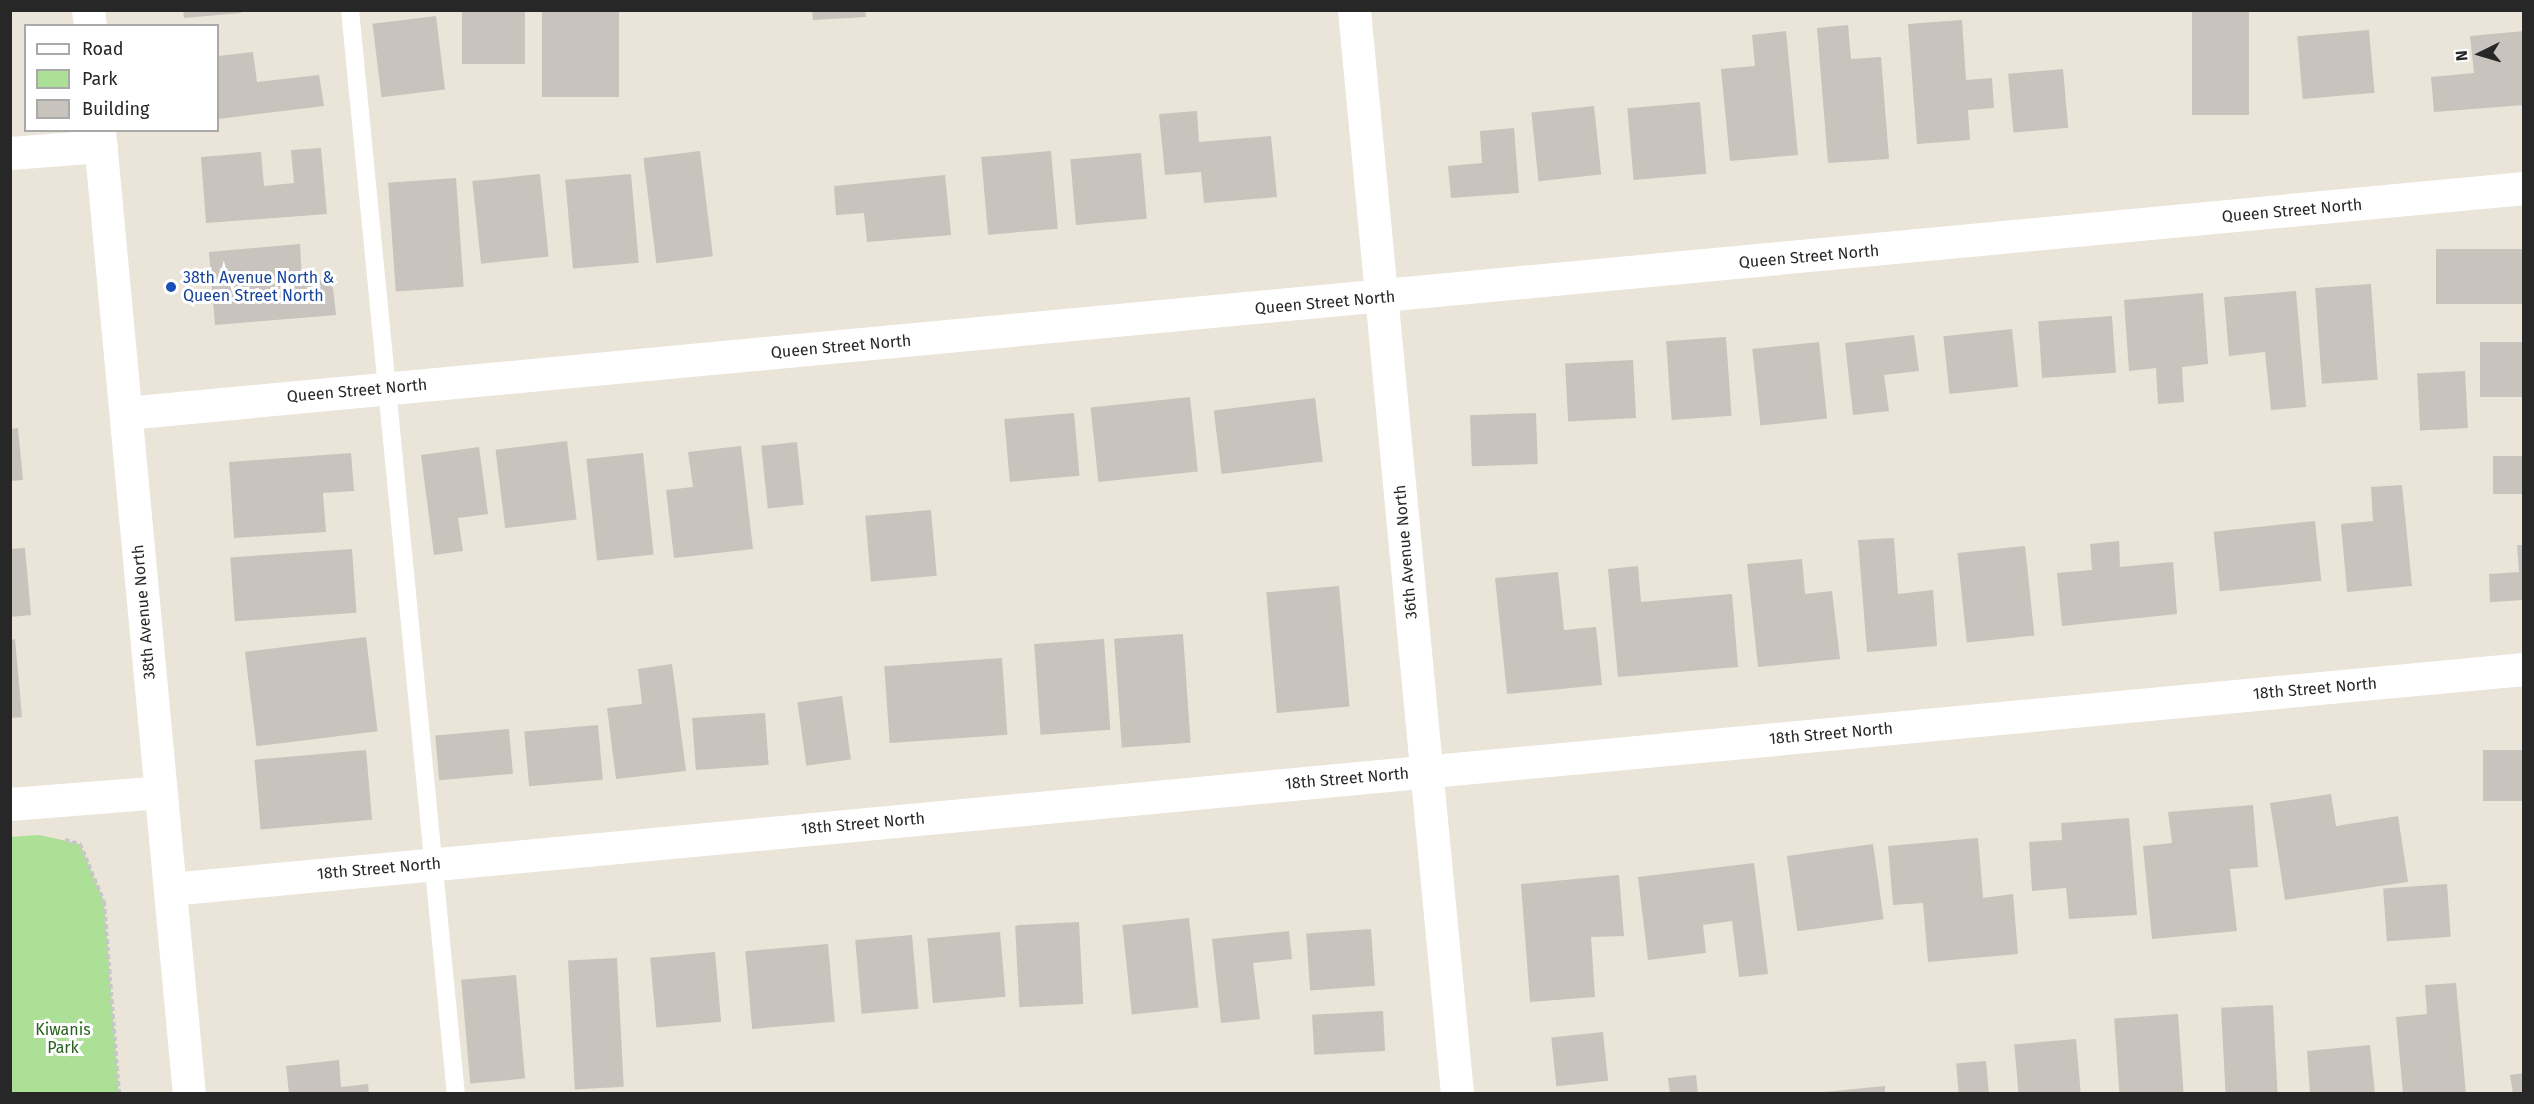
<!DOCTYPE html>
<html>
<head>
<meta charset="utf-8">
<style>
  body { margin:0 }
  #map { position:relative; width:2534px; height:1104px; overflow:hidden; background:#eae4d9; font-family:"Fira Sans",sans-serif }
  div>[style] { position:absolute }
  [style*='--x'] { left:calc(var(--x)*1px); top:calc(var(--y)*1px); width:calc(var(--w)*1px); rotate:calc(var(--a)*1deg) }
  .green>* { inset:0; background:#abe096 }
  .building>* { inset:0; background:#c8c3bc; transform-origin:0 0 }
  .path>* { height:4px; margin-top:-2px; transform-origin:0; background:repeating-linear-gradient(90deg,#c7c7c7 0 4.5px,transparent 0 7.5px) }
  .lane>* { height:18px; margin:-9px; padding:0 9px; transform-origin:9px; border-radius:9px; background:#fff }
  .street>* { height:33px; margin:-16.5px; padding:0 16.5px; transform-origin:16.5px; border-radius:16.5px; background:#fff }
  .secondary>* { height:33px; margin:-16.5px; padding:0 16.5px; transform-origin:16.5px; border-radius:16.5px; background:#fff }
  .dots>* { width:16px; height:16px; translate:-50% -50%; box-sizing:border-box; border:3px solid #fff; border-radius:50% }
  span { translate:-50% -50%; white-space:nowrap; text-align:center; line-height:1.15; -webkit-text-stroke:6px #fff; paint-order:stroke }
  .street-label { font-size:16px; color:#272727 }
  .transit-label { font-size:16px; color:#164399 }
  .left { translate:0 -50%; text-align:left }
  .park-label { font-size:16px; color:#25621a }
  .frame { position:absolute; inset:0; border:12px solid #272727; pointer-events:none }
  .legend { position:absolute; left:24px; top:24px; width:195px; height:108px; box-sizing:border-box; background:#fff; border:2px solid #a9a9a9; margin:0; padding:8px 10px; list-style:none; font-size:18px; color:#272727 }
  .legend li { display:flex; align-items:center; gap:12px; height:30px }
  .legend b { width:30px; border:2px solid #a9a9a9 }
  .north { position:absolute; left:2450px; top:24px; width:60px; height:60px; -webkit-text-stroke:4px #fff; paint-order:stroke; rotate:265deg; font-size:16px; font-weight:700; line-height:24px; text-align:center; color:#272727 }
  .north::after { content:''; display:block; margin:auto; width:21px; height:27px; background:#272727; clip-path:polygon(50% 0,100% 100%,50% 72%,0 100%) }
</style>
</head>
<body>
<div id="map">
  <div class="green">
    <div style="clip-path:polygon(39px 835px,80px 844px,104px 902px,119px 1093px,11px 1093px,11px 837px)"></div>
  </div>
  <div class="building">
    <div style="clip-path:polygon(183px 10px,241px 10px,241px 13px,184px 18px)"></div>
    <div style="left:462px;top:10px;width:63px;height:54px"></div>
    <div style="left:542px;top:10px;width:77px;height:87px"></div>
    <div style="clip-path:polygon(812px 10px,865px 10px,866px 17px,813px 20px)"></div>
    <div style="left:2192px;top:10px;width:57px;height:105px"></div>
    <div style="left:436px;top:16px;width:74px;height:64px;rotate:83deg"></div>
    <div style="clip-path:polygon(1962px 20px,1966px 80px,1992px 78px,1994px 108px,1968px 110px,1970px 140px,1917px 144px,1908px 24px)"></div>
    <div style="clip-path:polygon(1848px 25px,1851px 59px,1881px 57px,1889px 159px,1828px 163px,1817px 28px)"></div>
    <div style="left:2369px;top:30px;width:63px;height:72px;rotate:85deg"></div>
    <div style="clip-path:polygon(1786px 31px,1798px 155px,1730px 161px,1721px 69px,1755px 66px,1752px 35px)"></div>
    <div style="clip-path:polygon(2524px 31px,2524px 105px,2434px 112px,2431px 77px,2474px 73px,2470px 36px)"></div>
    <div style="clip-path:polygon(253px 52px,257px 82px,319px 75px,324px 106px,218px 119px,218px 56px)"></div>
    <div style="left:2063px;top:69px;width:59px;height:55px;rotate:85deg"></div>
    <div style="left:1700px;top:102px;width:72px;height:73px;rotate:85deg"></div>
    <div style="left:1594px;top:106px;width:69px;height:63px;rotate:84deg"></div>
    <div style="clip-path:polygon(1197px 111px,1199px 142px,1271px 136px,1277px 197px,1204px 203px,1201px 172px,1165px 175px,1159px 114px)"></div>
    <div style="clip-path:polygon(1514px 128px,1519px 193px,1451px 198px,1448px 166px,1482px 163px,1480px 131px)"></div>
    <div style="clip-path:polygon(321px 148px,327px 214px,206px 223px,201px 157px,261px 152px,264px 186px,294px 183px,291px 150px)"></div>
    <div style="left:700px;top:151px;width:106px;height:57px;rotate:83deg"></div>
    <div style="left:1051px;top:151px;width:78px;height:70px;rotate:85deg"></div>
    <div style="left:1141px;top:153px;width:66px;height:71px;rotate:85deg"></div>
    <div style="left:540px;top:174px;width:83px;height:68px;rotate:84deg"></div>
    <div style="left:631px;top:174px;width:89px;height:66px;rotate:85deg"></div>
    <div style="clip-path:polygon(945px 175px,951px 235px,867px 242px,864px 213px,836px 215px,834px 186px)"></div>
    <div style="left:456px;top:178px;width:109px;height:68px;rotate:86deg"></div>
    <div style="clip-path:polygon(300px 244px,302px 281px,332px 279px,336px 315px,215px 325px,209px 252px)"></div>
    <div style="left:2524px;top:249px;width:55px;height:88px;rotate:90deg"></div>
    <div style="left:2371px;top:284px;width:96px;height:56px;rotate:86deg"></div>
    <div style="clip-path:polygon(2296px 291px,2306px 407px,2271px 410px,2265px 352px,2229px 356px,2224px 297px)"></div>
    <div style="clip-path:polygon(2203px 293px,2208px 364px,2182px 367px,2184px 402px,2158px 404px,2156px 368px,2129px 371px,2124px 300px)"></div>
    <div style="left:2112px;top:316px;width:57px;height:74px;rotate:86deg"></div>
    <div style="left:2012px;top:329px;width:58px;height:69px;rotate:84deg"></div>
    <div style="clip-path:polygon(1914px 335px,1919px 371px,1884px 375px,1889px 411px,1853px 415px,1845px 343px)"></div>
    <div style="left:1726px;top:337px;width:79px;height:60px;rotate:86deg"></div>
    <div style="left:1819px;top:342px;width:77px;height:67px;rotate:84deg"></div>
    <div style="left:2524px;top:342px;width:55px;height:44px;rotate:90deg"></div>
    <div style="left:1633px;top:360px;width:58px;height:68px;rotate:87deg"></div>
    <div style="left:2465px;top:371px;width:57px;height:48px;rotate:87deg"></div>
    <div style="left:1190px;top:397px;width:75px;height:100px;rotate:84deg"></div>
    <div style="left:1315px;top:398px;width:64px;height:102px;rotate:83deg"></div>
    <div style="left:1074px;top:413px;width:63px;height:70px;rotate:85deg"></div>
    <div style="left:1536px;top:413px;width:51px;height:66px;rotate:88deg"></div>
    <div style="clip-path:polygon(18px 428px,23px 480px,10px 481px,10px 429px)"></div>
    <div style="left:567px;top:441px;width:79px;height:72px;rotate:83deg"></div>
    <div style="left:797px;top:442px;width:63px;height:36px;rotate:84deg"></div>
    <div style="clip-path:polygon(741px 446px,753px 549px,674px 558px,666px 490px,693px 487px,688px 452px)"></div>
    <div style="clip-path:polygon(479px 447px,488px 514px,458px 518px,463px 551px,434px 555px,421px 455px)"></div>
    <div style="clip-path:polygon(351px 453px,354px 491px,323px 493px,326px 532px,234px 538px,229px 462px)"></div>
    <div style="left:643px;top:453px;width:102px;height:57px;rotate:84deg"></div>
    <div style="left:2524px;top:456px;width:38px;height:31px;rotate:90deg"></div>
    <div style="clip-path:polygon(2402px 485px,2412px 586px,2347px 592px,2341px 524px,2373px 521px,2371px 487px)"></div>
    <div style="left:931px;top:510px;width:66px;height:66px;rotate:85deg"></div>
    <div style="left:2315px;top:521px;width:60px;height:102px;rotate:84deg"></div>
    <div style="clip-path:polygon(1894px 538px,1898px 594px,1933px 590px,1937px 646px,1867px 652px,1858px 540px)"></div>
    <div style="clip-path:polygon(2119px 541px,2120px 567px,2173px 562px,2177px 614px,2062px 626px,2057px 573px,2092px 570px,2090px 544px)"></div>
    <div style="clip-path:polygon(2517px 545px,2524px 545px,2524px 600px,2490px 602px,2489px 574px,2519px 572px)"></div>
    <div style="left:2025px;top:546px;width:90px;height:68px;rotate:84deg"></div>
    <div style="clip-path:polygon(25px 548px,31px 615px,10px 617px,10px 549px)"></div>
    <div style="left:352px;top:549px;width:64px;height:122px;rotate:86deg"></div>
    <div style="clip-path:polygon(1802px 559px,1805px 594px,1832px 591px,1840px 659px,1758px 667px,1747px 564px)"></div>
    <div style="clip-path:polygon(1638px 566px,1641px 602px,1732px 594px,1738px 667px,1618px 677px,1608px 569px)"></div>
    <div style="clip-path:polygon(1558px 572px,1564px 630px,1596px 627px,1602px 685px,1507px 694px,1495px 578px)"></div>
    <div style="left:1339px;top:586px;width:121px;height:73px;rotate:85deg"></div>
    <div style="left:1183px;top:634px;width:109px;height:69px;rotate:86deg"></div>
    <div style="left:366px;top:637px;width:95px;height:122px;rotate:83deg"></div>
    <div style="clip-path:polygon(15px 639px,22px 717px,10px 718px,10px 640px)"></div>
    <div style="left:1104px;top:639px;width:91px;height:70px;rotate:86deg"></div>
    <div style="left:1002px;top:658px;width:77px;height:118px;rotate:86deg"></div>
    <div style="clip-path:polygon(672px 664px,686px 771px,616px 779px,607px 708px,642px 704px,638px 669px)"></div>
    <div style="left:842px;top:696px;width:64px;height:45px;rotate:82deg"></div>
    <div style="left:765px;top:713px;width:52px;height:73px;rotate:86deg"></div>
    <div style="left:598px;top:725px;width:55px;height:74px;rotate:85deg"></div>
    <div style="left:509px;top:729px;width:45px;height:74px;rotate:85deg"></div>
    <div style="left:366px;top:750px;width:70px;height:112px;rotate:85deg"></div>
    <div style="left:2524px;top:750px;width:51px;height:41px;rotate:90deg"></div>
    <div style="clip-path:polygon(2331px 794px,2336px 826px,2398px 816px,2408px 882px,2285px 900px,2270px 803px)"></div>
    <div style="clip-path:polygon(2253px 805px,2258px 867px,2230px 869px,2237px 931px,2152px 939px,2143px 846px,2172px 843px,2168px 812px)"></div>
    <div style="clip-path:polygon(2129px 818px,2137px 915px,2069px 919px,2066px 888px,2032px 891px,2029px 842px,2062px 840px,2061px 823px)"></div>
    <div style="clip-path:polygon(1978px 838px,1983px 898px,2013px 894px,2018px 954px,1928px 962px,1923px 903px,1893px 905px,1888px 846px)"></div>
    <div style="left:1873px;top:844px;width:76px;height:87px;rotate:82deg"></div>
    <div style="clip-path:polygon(1754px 863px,1768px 974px,1739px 977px,1732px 921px,1703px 925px,1706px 953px,1648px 960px,1638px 877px)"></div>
    <div style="clip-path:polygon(1619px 875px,1624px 936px,1591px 937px,1595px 997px,1530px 1002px,1521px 884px)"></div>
    <div style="left:2447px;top:884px;width:53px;height:64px;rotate:86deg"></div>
    <div style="left:1189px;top:918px;width:90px;height:67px;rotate:84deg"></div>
    <div style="left:1079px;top:922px;width:82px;height:64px;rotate:87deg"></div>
    <div style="left:1371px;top:929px;width:57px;height:65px;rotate:86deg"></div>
    <div style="clip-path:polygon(1289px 931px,1292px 959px,1253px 963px,1260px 1019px,1221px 1023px,1212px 939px)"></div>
    <div style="left:1000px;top:932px;width:65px;height:73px;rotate:85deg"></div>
    <div style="left:912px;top:935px;width:74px;height:57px;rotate:85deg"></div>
    <div style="left:828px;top:944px;width:78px;height:83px;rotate:85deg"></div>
    <div style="left:715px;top:952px;width:70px;height:65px;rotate:85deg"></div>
    <div style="left:617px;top:958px;width:129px;height:49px;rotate:87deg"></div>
    <div style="left:516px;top:975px;width:104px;height:55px;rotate:85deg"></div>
    <div style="clip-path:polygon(2456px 983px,2466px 1094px,2403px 1094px,2396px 1017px,2427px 1014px,2425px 985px)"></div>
    <div style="left:2273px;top:1005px;width:89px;height:52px;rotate:87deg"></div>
    <div style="left:1383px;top:1011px;width:40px;height:71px;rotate:87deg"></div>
    <div style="left:2178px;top:1014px;width:80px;height:64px;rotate:86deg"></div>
    <div style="left:1603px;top:1032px;width:49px;height:52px;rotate:84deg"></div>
    <div style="left:2076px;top:1039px;width:55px;height:62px;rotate:85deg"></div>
    <div style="clip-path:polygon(2370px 1045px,2375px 1094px,2310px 1094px,2307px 1051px)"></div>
    <div style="clip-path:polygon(339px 1060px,341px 1087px,368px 1084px,369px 1094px,289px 1094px,286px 1066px)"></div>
    <div style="left:1986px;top:1061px;width:33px;height:30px;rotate:85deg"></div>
    <div style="clip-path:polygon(2524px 1073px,2524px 1094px,2513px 1094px,2510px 1075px)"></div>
    <div style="clip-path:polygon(1696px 1075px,1698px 1094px,1670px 1094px,1668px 1078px)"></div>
    <div style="clip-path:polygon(1885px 1086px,1885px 1094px,1824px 1094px,1824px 1092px)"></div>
  </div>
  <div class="path">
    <div style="--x:65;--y:840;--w:16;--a:15"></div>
    <div style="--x:80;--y:844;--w:63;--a:67.5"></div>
    <div style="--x:104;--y:902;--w:193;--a:85.5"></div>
  </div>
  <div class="lane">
    <div style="--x:350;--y:10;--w:1089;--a:84.42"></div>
  </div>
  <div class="street">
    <div style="--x:1354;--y:10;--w:1089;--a:84.57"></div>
    <div style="--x:10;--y:153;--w:91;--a:-4.4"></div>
    <div style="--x:126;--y:413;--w:2409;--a:-5.36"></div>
    <div style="--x:10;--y:804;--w:151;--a:-4.5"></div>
    <div style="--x:170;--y:889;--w:2364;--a:-5.34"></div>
  </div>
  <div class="secondary">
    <div style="--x:88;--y:10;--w:16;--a:83"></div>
    <div style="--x:99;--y:130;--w:968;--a:84.67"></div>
  </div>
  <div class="dots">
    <div style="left:171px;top:287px;background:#1a4fb4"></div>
  </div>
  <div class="street-label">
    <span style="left:2292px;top:211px;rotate:-5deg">Queen Street North</span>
    <span style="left:1809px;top:257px;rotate:-5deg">Queen Street North</span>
    <span style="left:1325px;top:303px;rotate:-5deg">Queen Street North</span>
    <span style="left:841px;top:347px;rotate:-5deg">Queen Street North</span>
    <span style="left:357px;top:391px;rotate:-5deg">Queen Street North</span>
    <span style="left:1406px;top:552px;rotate:-95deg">36th Avenue North</span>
    <span style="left:144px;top:612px;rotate:-95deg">38th Avenue North</span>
    <span style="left:2315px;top:689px;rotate:-5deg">18th Street North</span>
    <span style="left:1831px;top:734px;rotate:-5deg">18th Street North</span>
    <span style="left:1347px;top:779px;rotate:-5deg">18th Street North</span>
    <span style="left:863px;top:824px;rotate:-5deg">18th Street North</span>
    <span style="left:379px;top:869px;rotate:-5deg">18th Street North</span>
  </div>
  <div class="transit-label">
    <span class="left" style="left:183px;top:287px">38th Avenue North &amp;<br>Queen Street North</span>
  </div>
  <div class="park-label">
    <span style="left:63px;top:1039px">Kiwanis<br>Park</span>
  </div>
  <div class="frame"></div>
  <ul class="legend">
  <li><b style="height:8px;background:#fff"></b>Road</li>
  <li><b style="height:16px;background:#abe096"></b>Park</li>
  <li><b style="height:16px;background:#c8c3bc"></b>Building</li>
  </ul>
  <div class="north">N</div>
</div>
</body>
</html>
